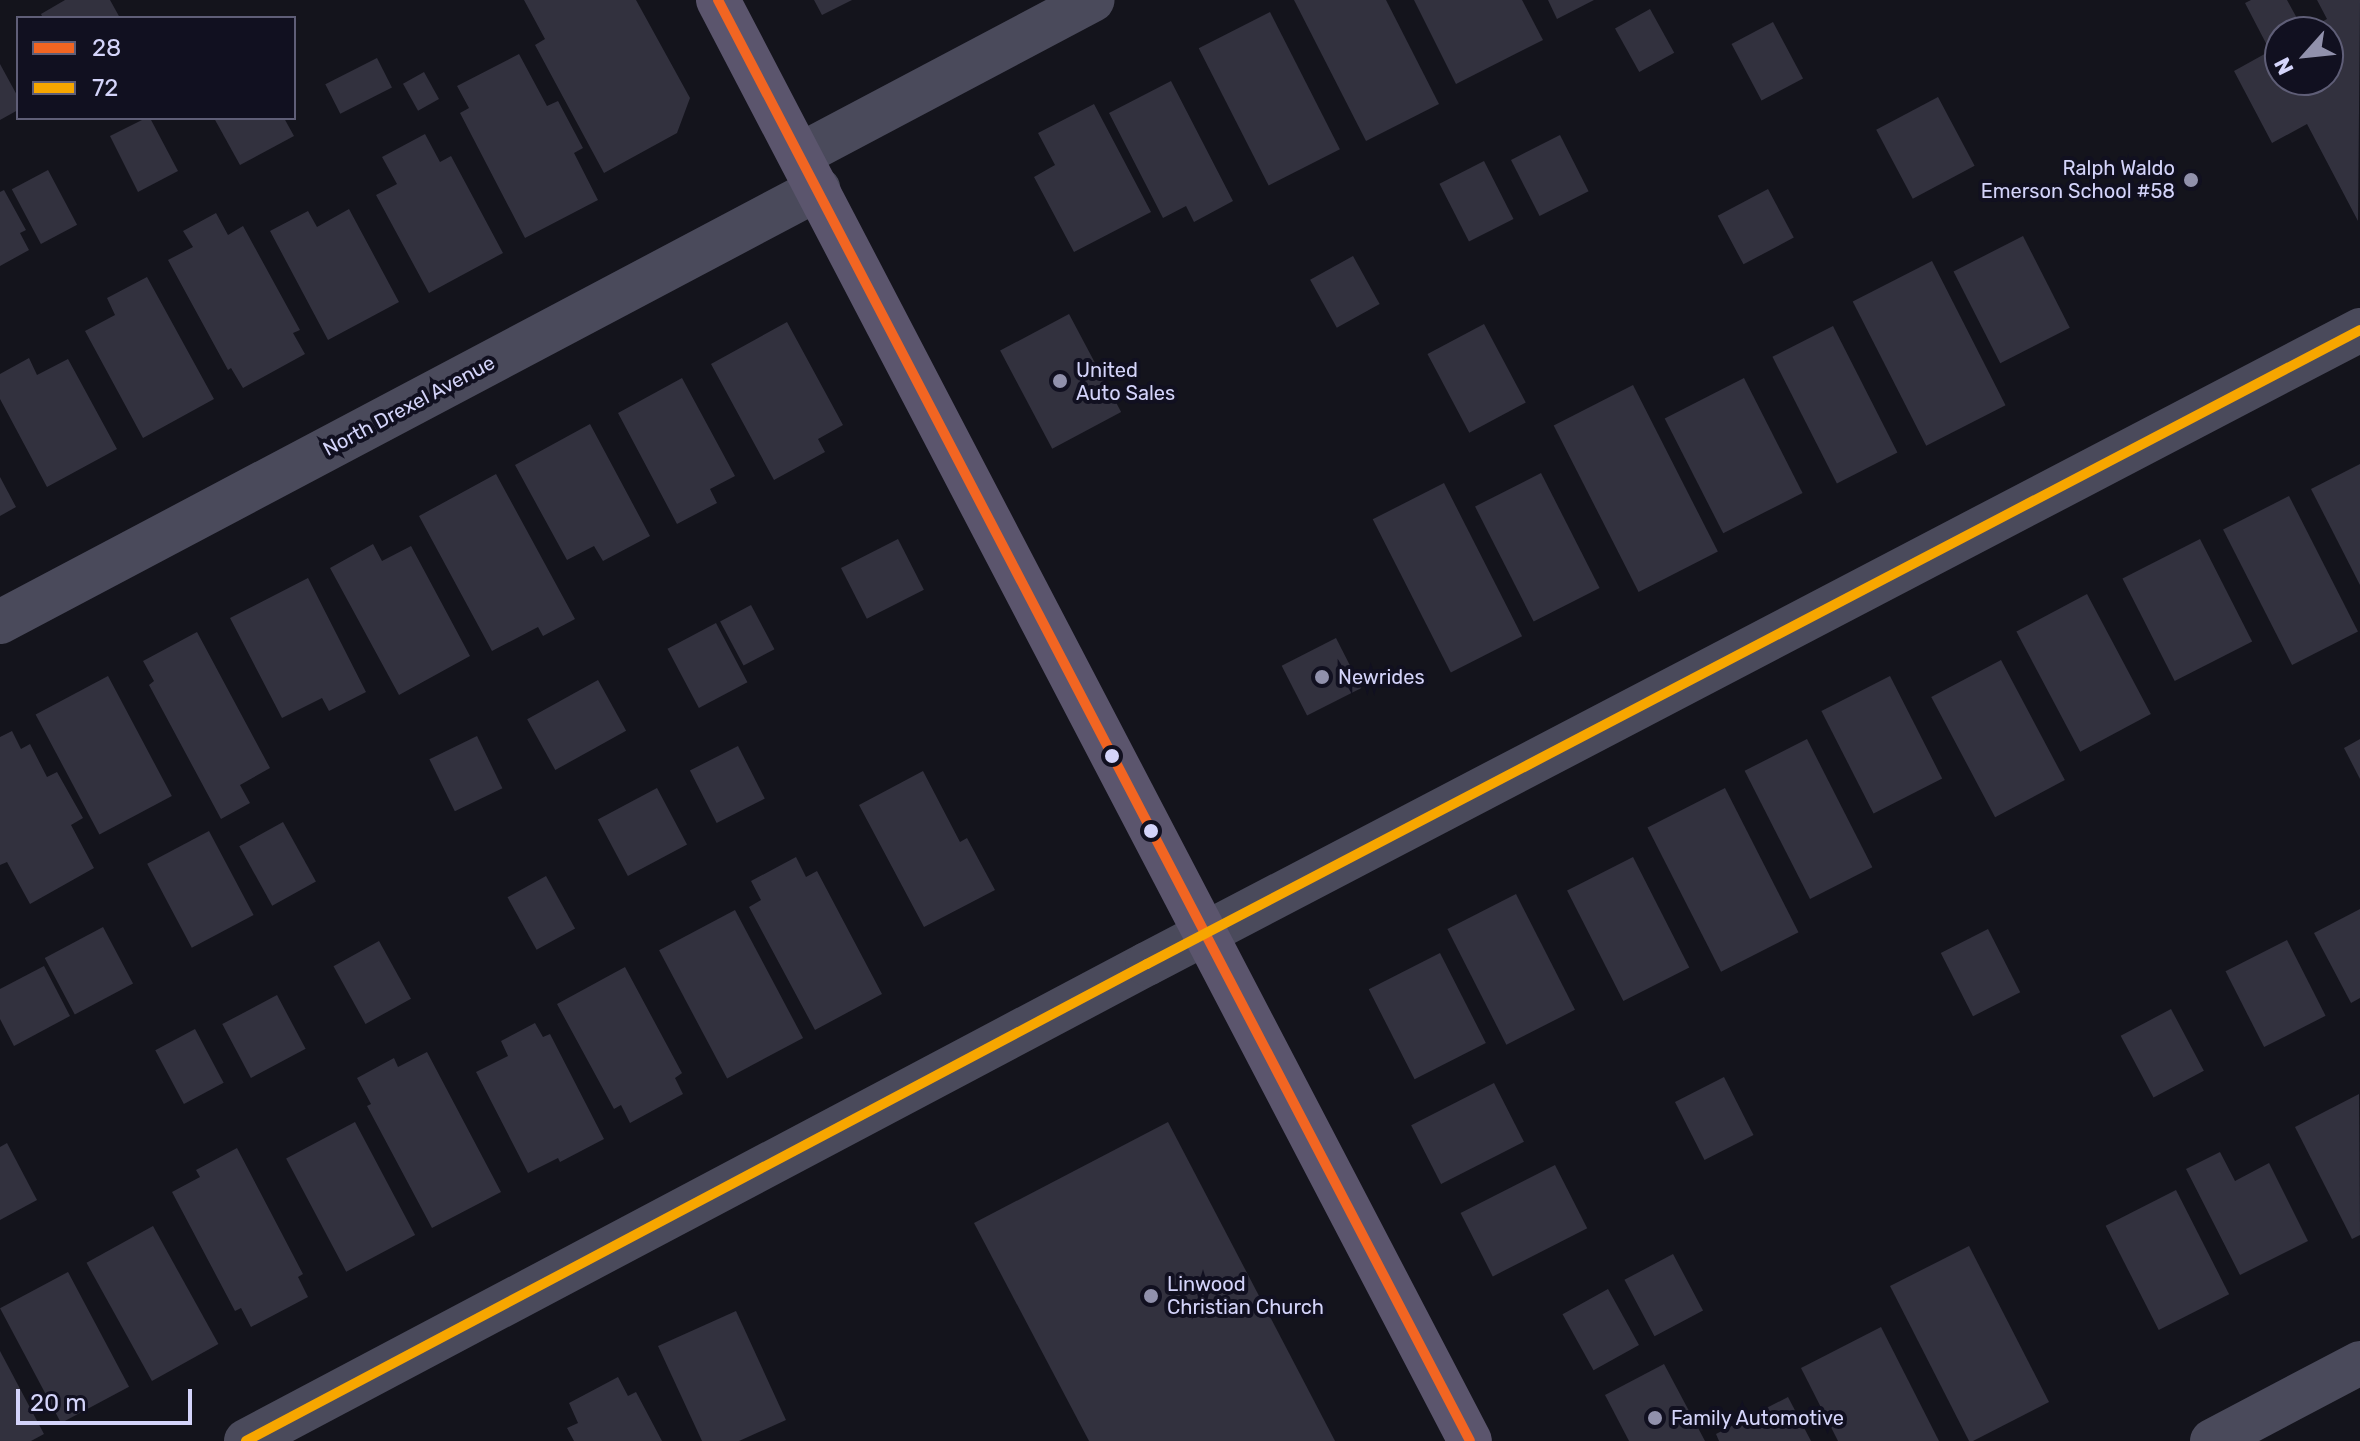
<!DOCTYPE html>
<html>
<head>
<meta charset="utf-8">
<style>
  body { margin:0 }
  #map { position:relative; width:2360px; height:1441px; overflow:hidden; background:#14141c; font-family:Rubik,sans-serif }
  div>[style] { position:absolute }
  [style*='--x'] { left:calc(var(--x)*1px); top:calc(var(--y)*1px); width:calc(var(--w)*1px); rotate:calc(var(--a)*1deg) }
  .building>* { inset:0; background:#32313e; transform-origin:0 0 }
  .minor>* { height:44px; margin:-22px; padding:0 22px; transform-origin:22px; border-radius:22px; background:#4a4a5b }
  .major>* { height:44px; margin:-22px; padding:0 22px; transform-origin:22px; border-radius:22px; background:#5b556d }
  .bus-1>* { height:10px; margin:-5px; padding:0 5px; transform-origin:5px; border-radius:5px; background:#f26522 }
  .bus-2>* { height:10px; margin:-5px; padding:0 5px; transform-origin:5px; border-radius:5px; background:#f7a600 }
  .dots>* { width:22px; height:22px; translate:-50% -50%; box-sizing:border-box; border:4px solid #111020; border-radius:50% }
  span { translate:-50% -50%; white-space:nowrap; text-align:center; line-height:1.15; -webkit-text-stroke:8px #111020; paint-order:stroke }
  .poi-label { font-size:20px; color:#d4d4fa }
  .right { translate:-100% -50%; text-align:right }
  .left { translate:0 -50%; text-align:left }
  .street-label { font-size:20px; color:#d4d4fa }
  .legend { position:absolute; left:16px; top:16px; width:280px; height:104px; box-sizing:border-box; background:#111020; border:2px solid #5f5e77; margin:0; padding:10px 14px; list-style:none; font-size:24px; color:#d4d4fa }
  .legend li { display:flex; align-items:center; gap:16px; height:40px }
  .legend b { width:40px; border:2px solid #5f5e77 }
  .north { position:absolute; left:2264px; top:16px; width:80px; height:80px; box-sizing:border-box; background:#111020; border:2px solid #5f5e77; border-radius:50%; rotate:243deg; font-size:22px; font-weight:700; line-height:32px; text-align:center; color:#d4d4fa }
  .north::after { content:''; display:block; margin:auto; width:28px; height:36px; background:#9191ac; clip-path:polygon(50% 0,100% 100%,50% 72%,0 100%) }
  .scale { position:absolute; left:16px; top:1389px; width:176px; height:36px; box-sizing:border-box; border:4px solid #d4d4fa; border-top:0; padding-left:10px; font-size:24px; line-height:28px; white-space:nowrap; color:#d4d4fa; -webkit-text-stroke:6px #111020; paint-order:stroke }
</style>
</head>
<body>
<div id="map">
  <div class="building">
    <div style="clip-path:polygon(65px 0,110px 0,120px 18px,43px 18px,41px 14px)"></div>
    <div style="clip-path:polygon(524px 0,636px 0,690px 98px,677px 133px,604px 173px,535px 45px,545px 39px)"></div>
    <div style="clip-path:polygon(814px 0,852px 0,822px 15px)"></div>
    <div style="clip-path:polygon(1294px 0,1386px 0,1439px 104px,1366px 141px)"></div>
    <div style="clip-path:polygon(1414px 0,1522px 0,1543px 40px,1456px 84px)"></div>
    <div style="clip-path:polygon(1548px 0,1594px 0,1557px 19px)"></div>
    <div style="clip-path:polygon(evenodd,2251px 0,2287px 0,2304px 31px,2327px 19px,2317px 0,2360px 0,2358px 221px,2307px 124px,2272px 143px,2234px 71px,2270px 51px,2245px 3px,2251px 0,2280px 32px,2328px 32px,2328px 80px,2280px 80px,2280px 32px)"></div>
    <div style="left:1650px;top:9px;width:50px;height:40px;rotate:61deg"></div>
    <div style="left:1270px;top:12px;width:154px;height:80px;rotate:63deg"></div>
    <div style="left:1773px;top:22px;width:64px;height:47px;rotate:62deg"></div>
    <div style="clip-path:polygon(519px 54px,547px 106px,558px 101px,583px 148px,574px 153px,598px 200px,525px 238px,460px 113px,469px 108px,457px 86px)"></div>
    <div style="left:377px;top:58px;width:33px;height:58px;rotate:63deg"></div>
    <div style="clip-path:polygon(0 64px,18px 97px,18px 110px,0 120px)"></div>
    <div style="left:424px;top:72px;width:31px;height:24px;rotate:61deg"></div>
    <div style="clip-path:polygon(1171px 81px,1233px 201px,1194px 222px,1186px 206px,1163px 218px,1109px 113px)"></div>
    <div style="left:1938px;top:97px;width:78px;height:70px;rotate:62deg"></div>
    <div style="clip-path:polygon(1094px 104px,1151px 212px,1074px 252px,1034px 177px,1055px 165px,1038px 133px)"></div>
    <div style="clip-path:polygon(146px 118px,150px 118px,178px 171px,138px 192px,110px 136px)"></div>
    <div style="clip-path:polygon(214px 118px,284px 118px,294px 136px,240px 165px)"></div>
    <div style="clip-path:polygon(425px 134px,440px 162px,451px 156px,503px 253px,429px 293px,376px 195px,397px 184px,382px 157px)"></div>
    <div style="left:1560px;top:135px;width:63px;height:55px;rotate:63deg"></div>
    <div style="left:1484px;top:161px;width:65px;height:50px;rotate:63deg"></div>
    <div style="left:48px;top:170px;width:62px;height:41px;rotate:62deg"></div>
    <div style="left:1768px;top:189px;width:55px;height:57px;rotate:62deg"></div>
    <div style="clip-path:polygon(4px 190px,26px 230px,20px 233px,29px 250px,0 266px,0 192px)"></div>
    <div style="clip-path:polygon(349px 209px,399px 302px,328px 340px,270px 231px,308px 211px,317px 227px)"></div>
    <div style="clip-path:polygon(216px 213px,228px 235px,243px 226px,300px 330px,293px 333px,305px 354px,243px 388px,231px 368px,228px 370px,168px 260px,193px 247px,183px 231px)"></div>
    <div style="left:2023px;top:236px;width:103px;height:78px;rotate:63deg"></div>
    <div style="left:1353px;top:256px;width:55px;height:49px;rotate:61deg"></div>
    <div style="left:1932px;top:261px;width:162px;height:89px;rotate:63deg"></div>
    <div style="clip-path:polygon(147px 277px,214px 399px,143px 438px,85px 331px,115px 315px,107px 298px)"></div>
    <div style="left:1069px;top:314px;width:111px;height:78px;rotate:62deg"></div>
    <div style="clip-path:polygon(787px 322px,843px 425px,818px 439px,825px 452px,774px 480px,711px 364px)"></div>
    <div style="left:1484px;top:324px;width:89px;height:64px;rotate:62deg"></div>
    <div style="left:1833px;top:326px;width:142px;height:68px;rotate:63deg"></div>
    <div style="clip-path:polygon(29px 358px,37px 375px,68px 359px,117px 449px,47px 487px,0 399px,0 374px)"></div>
    <div style="clip-path:polygon(682px 378px,735px 476px,710px 489px,717px 503px,677px 524px,618px 413px)"></div>
    <div style="left:1744px;top:378px;width:129px;height:89px;rotate:63deg"></div>
    <div style="left:1633px;top:385px;width:187px;height:89px;rotate:63deg"></div>
    <div style="clip-path:polygon(590px 424px,650px 536px,603px 561px,594px 546px,567px 560px,515px 465px)"></div>
    <div style="clip-path:polygon(2360px 464px,2360px 585px,2311px 489px)"></div>
    <div style="left:1541px;top:473px;width:129px;height:74px;rotate:63deg"></div>
    <div style="clip-path:polygon(496px 474px,575px 619px,543px 636px,538px 627px,492px 651px,419px 516px)"></div>
    <div style="clip-path:polygon(0 477px,16px 507px,0 516px)"></div>
    <div style="left:1444px;top:483px;width:172px;height:80px;rotate:63deg"></div>
    <div style="left:2289px;top:496px;width:152px;height:74px;rotate:63deg"></div>
    <div style="left:898px;top:539px;width:57px;height:64px;rotate:63deg"></div>
    <div style="left:2200px;top:539px;width:115px;height:87px;rotate:63deg"></div>
    <div style="clip-path:polygon(373px 544px,382px 561px,411px 546px,470px 656px,399px 695px,330px 568px)"></div>
    <div style="clip-path:polygon(308px 578px,366px 692px,329px 711px,322px 698px,282px 718px,230px 618px)"></div>
    <div style="left:2087px;top:594px;width:136px;height:80px;rotate:62deg"></div>
    <div style="left:751px;top:605px;width:50px;height:35px;rotate:62deg"></div>
    <div style="left:716px;top:623px;width:67px;height:55px;rotate:62deg"></div>
    <div style="clip-path:polygon(197px 632px,270px 768px,240px 785px,250px 803px,221px 819px,149px 685px,154px 681px,143px 661px)"></div>
    <div style="left:1336px;top:638px;width:56px;height:61px;rotate:63deg"></div>
    <div style="left:2001px;top:660px;width:136px;height:79px;rotate:62deg"></div>
    <div style="left:108px;top:676px;width:136px;height:82px;rotate:62deg"></div>
    <div style="left:1890px;top:676px;width:115px;height:77px;rotate:63deg"></div>
    <div style="left:598px;top:680px;width:58px;height:81px;rotate:61deg"></div>
    <div style="clip-path:polygon(12px 731px,21px 749px,30px 744px,47px 777px,57px 772px,83px 818px,71px 825px,94px 868px,30px 904px,7px 862px,0 865px,0 737px)"></div>
    <div style="left:477px;top:736px;width:58px;height:53px;rotate:64deg"></div>
    <div style="left:1807px;top:739px;width:144px;height:70px;rotate:63deg"></div>
    <div style="clip-path:polygon(2360px 739px,2360px 779px,2344px 748px)"></div>
    <div style="left:738px;top:746px;width:59px;height:54px;rotate:63deg"></div>
    <div style="clip-path:polygon(923px 771px,960px 842px,967px 838px,995px 890px,924px 927px,859px 805px)"></div>
    <div style="left:657px;top:788px;width:64px;height:67px;rotate:62deg"></div>
    <div style="left:1725px;top:788px;width:162px;height:87px;rotate:63deg"></div>
    <div style="left:283px;top:822px;width:68px;height:50px;rotate:61deg"></div>
    <div style="left:209px;top:831px;width:95px;height:70px;rotate:62deg"></div>
    <div style="clip-path:polygon(796px 857px,806px 877px,817px 871px,882px 994px,815px 1030px,749px 907px,761px 900px,751px 881px)"></div>
    <div style="left:1633px;top:857px;width:124px;height:74px;rotate:63deg"></div>
    <div style="left:546px;top:876px;width:60px;height:44px;rotate:61deg"></div>
    <div style="left:1516px;top:894px;width:130px;height:77px;rotate:63deg"></div>
    <div style="clip-path:polygon(2360px 909px,2360px 998px,2351px 1003px,2314px 933px)"></div>
    <div style="left:735px;top:910px;width:145px;height:86px;rotate:62deg"></div>
    <div style="left:103px;top:927px;width:64px;height:66px;rotate:62deg"></div>
    <div style="left:1988px;top:929px;width:71px;height:53px;rotate:63deg"></div>
    <div style="left:2287px;top:940px;width:85px;height:69px;rotate:63deg"></div>
    <div style="left:379px;top:941px;width:66px;height:52px;rotate:61deg"></div>
    <div style="left:1440px;top:953px;width:101px;height:80px;rotate:63deg"></div>
    <div style="clip-path:polygon(44px 966px,70px 1016px,14px 1046px,0 1019px,0 989px)"></div>
    <div style="clip-path:polygon(625px 967px,682px 1073px,675px 1078px,683px 1094px,630px 1123px,621px 1105px,614px 1109px,557px 1004px)"></div>
    <div style="left:277px;top:995px;width:61px;height:62px;rotate:62deg"></div>
    <div style="left:2171px;top:1009px;width:70px;height:57px;rotate:62deg"></div>
    <div style="clip-path:polygon(535px 1023px,543px 1037px,550px 1034px,604px 1139px,560px 1162px,558px 1158px,528px 1173px,476px 1072px,508px 1056px,501px 1041px)"></div>
    <div style="left:195px;top:1029px;width:61px;height:45px;rotate:62deg"></div>
    <div style="clip-path:polygon(427px 1052px,501px 1192px,432px 1228px,367px 1106px,371px 1104px,357px 1078px,394px 1058px,398px 1067px)"></div>
    <div style="left:1724px;top:1077px;width:65px;height:55px;rotate:63deg"></div>
    <div style="left:1494px;top:1083px;width:66px;height:93px;rotate:63deg"></div>
    <div style="clip-path:polygon(2359px 1094px,2360px 1235px,2352px 1239px,2295px 1127px)"></div>
    <div style="left:355px;top:1122px;width:128px;height:78px;rotate:62deg"></div>
    <div style="clip-path:polygon(1168px 1122px,1335px 1441px,1089px 1441px,974px 1223px)"></div>
    <div style="clip-path:polygon(7px 1143px,37px 1200px,0 1220px,0 1147px)"></div>
    <div style="clip-path:polygon(237px 1148px,303px 1274px,298px 1277px,308px 1297px,251px 1327px,241px 1308px,235px 1311px,172px 1192px,200px 1177px,196px 1170px)"></div>
    <div style="clip-path:polygon(2220px 1152px,2235px 1181px,2269px 1163px,2308px 1241px,2240px 1275px,2186px 1169px)"></div>
    <div style="left:1555px;top:1165px;width:71px;height:106px;rotate:63deg"></div>
    <div style="left:2176px;top:1190px;width:117px;height:79px;rotate:63deg"></div>
    <div style="left:153px;top:1226px;width:135px;height:76px;rotate:61deg"></div>
    <div style="clip-path:polygon(1969px 1246px,2049px 1402px,1973px 1441px,1969px 1441px,1890px 1286px)"></div>
    <div style="left:1673px;top:1254px;width:64px;height:55px;rotate:62deg"></div>
    <div style="left:68px;top:1272px;width:130px;height:77px;rotate:62deg"></div>
    <div style="left:1608px;top:1289px;width:64px;height:52px;rotate:61deg"></div>
    <div style="clip-path:polygon(736px 1311px,786px 1420px,739px 1441px,702px 1441px,658px 1346px)"></div>
    <div style="clip-path:polygon(1881px 1327px,1939px 1441px,1838px 1441px,1801px 1368px)"></div>
    <div style="clip-path:polygon(0 1351px,44px 1434px,31px 1441px,0 1441px)"></div>
    <div style="clip-path:polygon(1664px 1364px,1705px 1441px,1629px 1441px,1605px 1395px)"></div>
    <div style="clip-path:polygon(618px 1377px,628px 1396px,636px 1392px,662px 1441px,574px 1441px,567px 1428px,578px 1423px,569px 1403px)"></div>
    <div style="clip-path:polygon(1788px 1397px,1811px 1441px,1719px 1441px,1716px 1434px)"></div>
  </div>
  <div class="minor">
    <div style="--x:800;--y:155;--w:331;--a:-27.9"></div>
    <div style="--x:0;--y:622;--w:926;--a:-27.89"></div>
    <div style="--x:246;--y:1441;--w:1019;--a:-27.9"></div>
    <div style="--x:1147;--y:964;--w:1369;--a:-27.59"></div>
    <div style="--x:2212;--y:1441;--w:167;--a:-27.8"></div>
  </div>
  <div class="major">
    <div style="--x:718;--y:0;--w:1625;--a:62.44"></div>
  </div>
  <div class="bus-1">
    <div style="--x:718;--y:0;--w:1625;--a:62.44"></div>
  </div>
  <div class="bus-2">
    <div style="--x:246;--y:1441;--w:1019;--a:-27.9"></div>
    <div style="--x:1147;--y:964;--w:1369;--a:-27.59"></div>
  </div>
  <div class="dots">
    <div style="left:2191px;top:180px;background:#9191ac"></div>
    <div style="left:1060px;top:381px;background:#9191ac"></div>
    <div style="left:1322px;top:677px;background:#9191ac"></div>
    <div style="left:1112px;top:756px;background:#d4d4fa"></div>
    <div style="left:1151px;top:831px;background:#d4d4fa"></div>
    <div style="left:1151px;top:1296px;background:#9191ac"></div>
    <div style="left:1655px;top:1418px;background:#9191ac"></div>
  </div>
  <div class="poi-label">
    <span class="right" style="left:2175px;top:180px">Ralph Waldo<br>Emerson School #58</span>
    <span class="left" style="left:1076px;top:382px">United<br>Auto Sales</span>
    <span class="left" style="left:1338px;top:677px">Newrides</span>
    <span class="left" style="left:1167px;top:1296px">Linwood<br>Christian Church</span>
    <span class="left" style="left:1671px;top:1418px">Family Automotive</span>
  </div>
  <div class="street-label">
    <span style="left:409px;top:406px;rotate:-28deg">North Drexel Avenue</span>
  </div>
  <ul class="legend">
  <li><b style="height:10px;background:#f26522"></b>28</li>
  <li><b style="height:10px;background:#f7a600"></b>72</li>
  </ul>
  <div class="north">N</div>
  <div class="scale">20 m</div>
</div>
</body>
</html>
